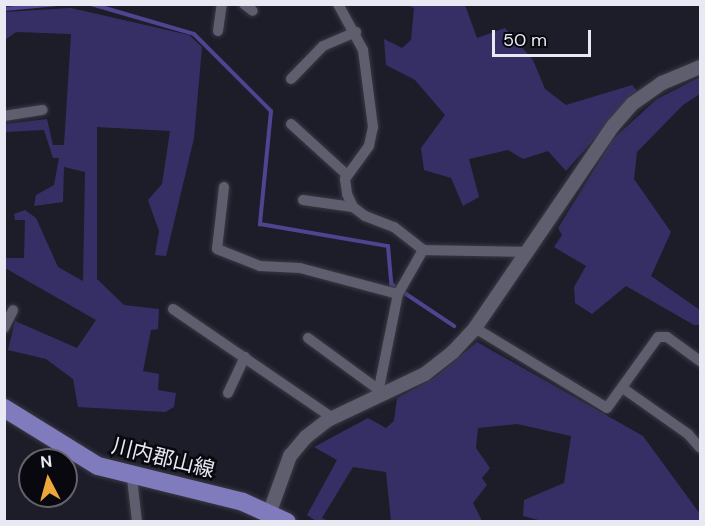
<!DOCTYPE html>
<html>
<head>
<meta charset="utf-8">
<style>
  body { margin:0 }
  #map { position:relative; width:705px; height:526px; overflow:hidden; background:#1d1d2a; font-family:"DM Sans","Noto Sans JP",sans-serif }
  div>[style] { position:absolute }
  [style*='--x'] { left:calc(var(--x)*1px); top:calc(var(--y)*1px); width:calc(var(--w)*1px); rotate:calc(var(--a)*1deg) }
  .green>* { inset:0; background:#352f65 }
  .stream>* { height:4px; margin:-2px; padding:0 2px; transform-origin:2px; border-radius:2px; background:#4e4591 }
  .roads { filter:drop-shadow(0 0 2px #3a3944) drop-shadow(0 0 2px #3a3944) }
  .minor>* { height:10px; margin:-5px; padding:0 5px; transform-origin:5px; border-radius:5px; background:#5e5e6e }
  .tertiary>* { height:14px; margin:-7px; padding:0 7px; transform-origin:7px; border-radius:7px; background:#5e5e6e }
  .primary>* { height:18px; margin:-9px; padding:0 9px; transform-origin:9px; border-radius:9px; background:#807bbd }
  span { translate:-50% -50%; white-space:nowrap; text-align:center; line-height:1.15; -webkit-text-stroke:5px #08080e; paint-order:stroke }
  .street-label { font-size:21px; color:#e9e9f3 }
  .frame { position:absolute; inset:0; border:6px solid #e9e9f3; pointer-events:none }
  .north { position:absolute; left:18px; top:448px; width:60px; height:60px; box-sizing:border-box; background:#08080e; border:2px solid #62626a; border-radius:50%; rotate:354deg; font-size:16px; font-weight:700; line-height:24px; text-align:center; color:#e9e9f3 }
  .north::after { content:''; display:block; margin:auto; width:21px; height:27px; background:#eca93a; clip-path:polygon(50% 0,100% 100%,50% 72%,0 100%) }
  .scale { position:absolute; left:492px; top:30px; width:99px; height:27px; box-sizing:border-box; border:3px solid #e9e9f3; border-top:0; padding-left:8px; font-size:18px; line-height:21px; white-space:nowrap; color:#e9e9f3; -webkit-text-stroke:4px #08080e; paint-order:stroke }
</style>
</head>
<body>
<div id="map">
  <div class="green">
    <div style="clip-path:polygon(407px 5px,465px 5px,477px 38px,505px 28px,533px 60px,545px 89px,566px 105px,632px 85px,637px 91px,566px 171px,548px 151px,523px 159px,508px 150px,469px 159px,479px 197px,463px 206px,451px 178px,424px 170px,421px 148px,445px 115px,415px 80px,386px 65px,384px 39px,402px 48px,411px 40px,414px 8px)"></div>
    <div style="clip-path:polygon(71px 8px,189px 35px,202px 47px,194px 138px,166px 256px,155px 255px,159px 231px,148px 200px,162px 184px,170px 131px,97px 127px,97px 279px,124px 305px,159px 309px,158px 329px,151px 330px,143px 371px,159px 374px,158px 390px,176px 393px,174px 407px,165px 412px,78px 407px,73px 379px,46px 359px,8px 350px,15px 321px,77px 348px,96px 320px,5px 268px,5px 258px,24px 258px,25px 220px,15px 220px,14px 214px,25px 210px,36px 218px,58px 267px,83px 281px,85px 172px,64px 167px,63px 202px,34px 206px,36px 195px,54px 185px,59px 158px,53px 158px,44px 130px,4px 132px,5px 124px,47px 119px,53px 145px,64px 145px,71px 34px,16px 32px,5px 40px,5px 12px)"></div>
    <div style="clip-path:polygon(700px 77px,700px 94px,683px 105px,637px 152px,634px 179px,671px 232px,651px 276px,700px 310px,700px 325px,694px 325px,626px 286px,592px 314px,575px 303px,574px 287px,586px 266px,554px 247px,562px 235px,558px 228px,613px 139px,657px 99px)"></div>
    <div style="clip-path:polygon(477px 342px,643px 436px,700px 514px,700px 521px,546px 522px,523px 516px,524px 500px,564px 483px,571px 436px,517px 424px,478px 428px,476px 448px,490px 468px,482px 478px,487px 485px,473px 503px,482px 521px,391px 521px,386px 472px,353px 467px,322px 518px,329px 521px,316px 521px,307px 515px,337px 460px,314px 447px,368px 418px,386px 428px,394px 421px,397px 398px,434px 378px)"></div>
  </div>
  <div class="stream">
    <div style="--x:91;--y:4;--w:107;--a:16.2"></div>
    <div style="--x:194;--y:34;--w:109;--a:45"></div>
    <div style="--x:271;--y:111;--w:114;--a:95.6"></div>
    <div style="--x:260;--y:224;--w:130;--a:9.8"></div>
    <div style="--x:388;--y:246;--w:38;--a:85"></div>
    <div style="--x:391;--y:284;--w:76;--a:33.7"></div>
    <div style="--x:4;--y:9;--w:54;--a:-5.3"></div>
  </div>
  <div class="roads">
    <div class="minor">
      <div style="--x:244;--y:4;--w:11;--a:38"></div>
      <div style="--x:338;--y:4;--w:52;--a:61.5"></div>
      <div style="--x:363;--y:50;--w:78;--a:82.6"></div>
      <div style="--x:373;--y:127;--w:19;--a:102"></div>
      <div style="--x:369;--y:146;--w:41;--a:126"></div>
      <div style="--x:345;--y:179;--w:15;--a:82"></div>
      <div style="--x:347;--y:194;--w:14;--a:65"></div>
      <div style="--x:353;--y:207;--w:15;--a:37"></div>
      <div style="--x:365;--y:216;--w:31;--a:21"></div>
      <div style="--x:394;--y:227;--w:37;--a:38"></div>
      <div style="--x:218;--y:31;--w:27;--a:-82"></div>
      <div style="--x:291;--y:79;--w:46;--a:-45.9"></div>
      <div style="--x:323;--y:46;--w:36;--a:-23"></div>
      <div style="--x:4;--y:116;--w:39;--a:-9"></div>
      <div style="--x:291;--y:124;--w:76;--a:42.3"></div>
      <div style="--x:224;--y:187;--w:62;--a:96.4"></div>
      <div style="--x:217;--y:249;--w:46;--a:21.6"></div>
      <div style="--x:260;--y:266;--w:40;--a:2.9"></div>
      <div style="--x:300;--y:268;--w:101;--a:14.9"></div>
      <div style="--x:303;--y:200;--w:50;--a:8"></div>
      <div style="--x:423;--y:250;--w:105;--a:1.1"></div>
      <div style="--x:173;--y:309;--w:194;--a:34.3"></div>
      <div style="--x:4;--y:328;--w:20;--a:-63"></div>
      <div style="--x:475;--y:328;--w:154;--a:31.2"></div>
      <div style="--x:607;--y:408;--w:87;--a:-54.3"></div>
      <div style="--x:658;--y:337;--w:9;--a:0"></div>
      <div style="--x:667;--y:337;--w:41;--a:36"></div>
      <div style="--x:308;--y:338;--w:88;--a:36.2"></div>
      <div style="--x:624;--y:389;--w:78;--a:35.1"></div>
      <div style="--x:688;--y:434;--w:18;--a:49"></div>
      <div style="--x:228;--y:393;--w:40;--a:-65"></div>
      <div style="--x:377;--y:398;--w:106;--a:-78.6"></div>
      <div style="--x:398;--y:294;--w:51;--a:-60.4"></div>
      <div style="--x:132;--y:478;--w:44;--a:83.5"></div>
    </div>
    <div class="tertiary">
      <div style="--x:269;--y:514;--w:62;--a:-70.1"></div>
      <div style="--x:290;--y:456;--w:25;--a:-50"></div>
      <div style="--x:306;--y:437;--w:28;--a:-38"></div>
      <div style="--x:328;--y:420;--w:107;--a:-25.4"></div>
      <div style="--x:425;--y:374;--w:34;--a:-38"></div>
      <div style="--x:452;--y:353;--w:34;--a:-47"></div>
      <div style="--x:475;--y:328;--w:245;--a:-55.7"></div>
      <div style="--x:613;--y:126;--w:29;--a:-49"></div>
      <div style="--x:632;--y:104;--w:37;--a:-35"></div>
      <div style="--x:662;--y:83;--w:41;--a:-22.8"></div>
    </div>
    <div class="primary">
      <div style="--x:4;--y:408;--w:110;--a:31.7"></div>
      <div style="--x:98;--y:466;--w:149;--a:13.9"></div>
      <div style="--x:243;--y:502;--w:48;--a:24.4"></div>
    </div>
  </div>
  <div class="street-label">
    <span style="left:163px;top:458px;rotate:14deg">川内郡山線</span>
  </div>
  <div class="frame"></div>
  <div class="north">N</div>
  <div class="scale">50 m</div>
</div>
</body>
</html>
